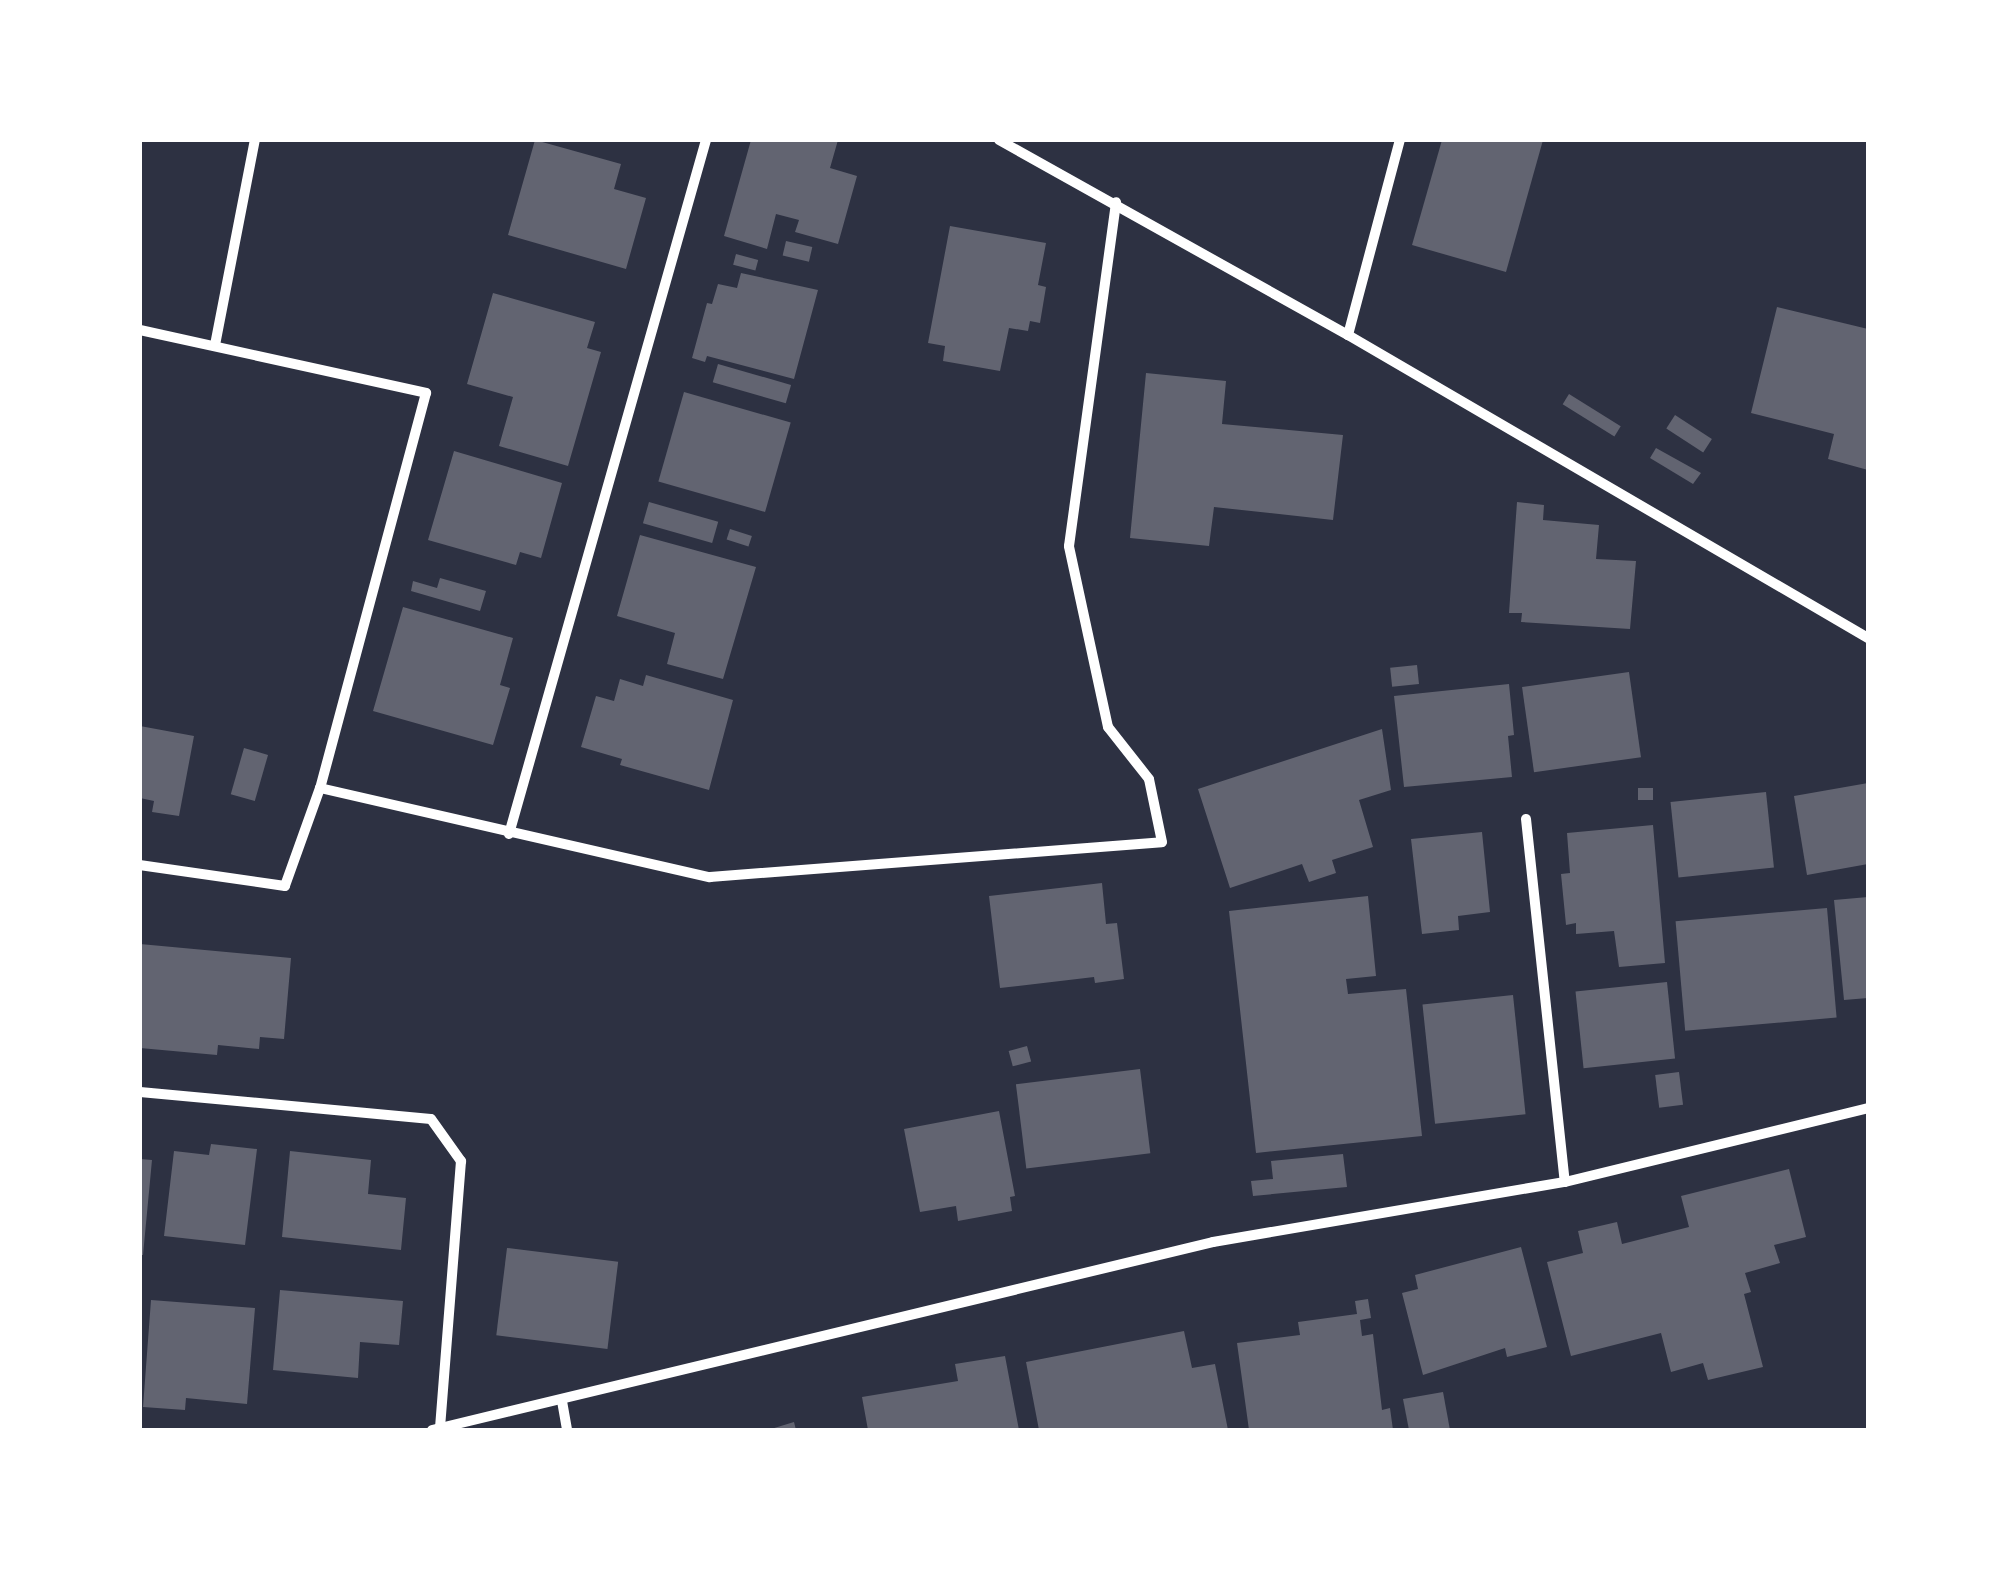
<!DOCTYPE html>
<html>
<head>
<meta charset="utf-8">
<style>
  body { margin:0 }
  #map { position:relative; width:2008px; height:1570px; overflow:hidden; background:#2d3142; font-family:Roboto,sans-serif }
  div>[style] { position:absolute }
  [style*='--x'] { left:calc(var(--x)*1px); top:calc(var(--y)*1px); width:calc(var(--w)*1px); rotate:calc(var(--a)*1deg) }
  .building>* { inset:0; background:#626471; transform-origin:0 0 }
  .minor>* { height:10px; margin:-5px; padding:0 5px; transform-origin:5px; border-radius:5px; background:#fff }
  span { translate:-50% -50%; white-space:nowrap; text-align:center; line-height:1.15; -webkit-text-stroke:10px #fff; paint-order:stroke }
  .frame { position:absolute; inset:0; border:142px solid #fff; pointer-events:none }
</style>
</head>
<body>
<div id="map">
  <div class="building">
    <div style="clip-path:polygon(535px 140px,621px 164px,614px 189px,646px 198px,626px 269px,508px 235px)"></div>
    <div style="clip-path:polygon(751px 140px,838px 140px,830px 168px,857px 176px,838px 244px,795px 232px,799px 220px,776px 214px,767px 249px,724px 236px)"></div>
    <div style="clip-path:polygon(1442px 140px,1543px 140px,1506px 272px,1412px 245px)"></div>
    <div style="clip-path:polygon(950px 226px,1046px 243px,1038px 285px,1046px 287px,1040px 323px,1030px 321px,1028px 331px,1009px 328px,1000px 371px,943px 361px,945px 346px,928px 343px)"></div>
    <div style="left:786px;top:241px;width:27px;height:15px;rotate:13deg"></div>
    <div style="left:736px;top:254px;width:23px;height:11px;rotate:15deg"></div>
    <div style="clip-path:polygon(741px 273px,818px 290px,794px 379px,707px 356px,705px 362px,692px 358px,707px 303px,712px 304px,718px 284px,737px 288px)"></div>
    <div style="clip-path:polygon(493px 293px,595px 322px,587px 348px,601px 352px,568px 466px,499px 446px,513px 397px,467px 384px)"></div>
    <div style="clip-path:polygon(1777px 307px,1868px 329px,1868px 470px,1828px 459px,1834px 434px,1751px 413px)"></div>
    <div style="left:718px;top:364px;width:76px;height:19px;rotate:16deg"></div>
    <div style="clip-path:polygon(1146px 373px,1226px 381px,1222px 424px,1343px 435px,1333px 520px,1214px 507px,1209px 546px,1130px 538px)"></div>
    <div style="left:684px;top:392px;width:111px;height:93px;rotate:16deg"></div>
    <div style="left:1569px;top:394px;width:61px;height:12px;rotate:32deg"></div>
    <div style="left:1675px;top:415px;width:44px;height:16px;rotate:33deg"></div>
    <div style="clip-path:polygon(1656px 448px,1701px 473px,1693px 484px,1650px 458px)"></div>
    <div style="clip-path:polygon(454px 451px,562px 483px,541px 558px,520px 552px,516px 565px,428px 540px)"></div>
    <div style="left:649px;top:502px;width:72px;height:22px;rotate:16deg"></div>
    <div style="clip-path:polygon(1517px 502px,1544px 505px,1543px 520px,1599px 525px,1596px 559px,1636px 561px,1630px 629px,1521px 622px,1522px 613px,1509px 613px)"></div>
    <div style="left:730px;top:529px;width:23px;height:11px;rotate:18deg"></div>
    <div style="clip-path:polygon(640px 535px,756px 567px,723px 679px,667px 664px,675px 633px,617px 616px)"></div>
    <div style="clip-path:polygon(440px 578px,486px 591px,480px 611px,411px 591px,413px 581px,437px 588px)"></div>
    <div style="clip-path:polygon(403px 607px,513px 638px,500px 685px,510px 688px,493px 745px,373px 711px)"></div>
    <div style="left:1417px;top:665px;width:19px;height:27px;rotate:84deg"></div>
    <div style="left:1629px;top:672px;width:86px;height:108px;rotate:82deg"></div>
    <div style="clip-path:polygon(646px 675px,733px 700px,709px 790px,620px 765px,622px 759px,581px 747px,596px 696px,614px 701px,620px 679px,643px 686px)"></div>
    <div style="clip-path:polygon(1509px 684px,1514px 735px,1508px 736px,1512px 777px,1404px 787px,1394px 696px)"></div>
    <div style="clip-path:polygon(140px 726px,194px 736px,179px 816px,152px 812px,154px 801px,140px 798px)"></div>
    <div style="clip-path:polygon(1382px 729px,1391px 790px,1359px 800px,1373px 847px,1332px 860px,1336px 873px,1309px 882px,1302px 864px,1230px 888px,1198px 789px)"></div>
    <div style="left:244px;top:748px;width:25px;height:48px;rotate:16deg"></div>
    <div style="clip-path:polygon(1868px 783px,1868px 864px,1807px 875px,1794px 796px)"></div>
    <div style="left:1638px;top:788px;width:15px;height:12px"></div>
    <div style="left:1766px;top:792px;width:76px;height:96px;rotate:84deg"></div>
    <div style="clip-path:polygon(1653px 825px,1665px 963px,1619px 967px,1614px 931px,1576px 934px,1576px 923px,1566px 925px,1561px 874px,1570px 873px,1567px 833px)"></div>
    <div style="clip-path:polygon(1482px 832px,1490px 912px,1458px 916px,1459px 930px,1422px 934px,1411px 839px)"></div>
    <div style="clip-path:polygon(1102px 883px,1106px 924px,1117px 923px,1124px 979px,1095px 983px,1094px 977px,1000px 988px,989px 896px)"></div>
    <div style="clip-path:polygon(1368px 896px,1376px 976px,1346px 979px,1348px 994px,1406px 989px,1422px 1136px,1256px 1153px,1229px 911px)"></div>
    <div style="clip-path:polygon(1868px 897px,1868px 998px,1844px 1000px,1834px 900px)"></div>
    <div style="left:1827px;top:908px;width:110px;height:152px;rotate:85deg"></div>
    <div style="clip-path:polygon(140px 944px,291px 958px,284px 1039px,260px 1037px,259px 1049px,218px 1045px,217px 1055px,140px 1048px)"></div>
    <div style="left:1667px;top:982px;width:77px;height:92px;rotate:84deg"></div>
    <div style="left:1513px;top:995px;width:120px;height:91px;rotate:84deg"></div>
    <div style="left:1027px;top:1046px;width:16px;height:19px;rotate:75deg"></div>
    <div style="left:1140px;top:1069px;width:85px;height:125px;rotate:83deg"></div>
    <div style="left:1679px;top:1072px;width:33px;height:24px;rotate:83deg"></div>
    <div style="clip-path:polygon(999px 1111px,1015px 1196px,1010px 1197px,1012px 1211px,958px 1221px,956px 1206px,920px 1212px,904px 1129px)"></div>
    <div style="clip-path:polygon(211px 1144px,257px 1149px,245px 1245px,164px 1236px,174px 1151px,209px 1155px)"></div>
    <div style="clip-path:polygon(290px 1151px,371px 1160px,368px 1194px,406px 1198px,401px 1250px,282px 1237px)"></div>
    <div style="clip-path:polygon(1343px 1154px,1347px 1187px,1253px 1196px,1251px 1181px,1273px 1179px,1271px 1161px)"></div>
    <div style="clip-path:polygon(140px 1159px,152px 1160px,143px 1255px,140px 1255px)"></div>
    <div style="clip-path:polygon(1789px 1169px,1806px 1237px,1774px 1245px,1780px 1263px,1745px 1273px,1751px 1292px,1744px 1294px,1763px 1367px,1708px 1380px,1703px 1363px,1671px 1372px,1661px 1333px,1571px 1356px,1547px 1262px,1583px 1253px,1578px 1231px,1617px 1222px,1622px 1244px,1689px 1227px,1681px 1196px)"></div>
    <div style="clip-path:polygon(1521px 1247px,1547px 1347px,1507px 1357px,1505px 1348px,1423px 1375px,1402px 1293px,1418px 1289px,1415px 1275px)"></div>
    <div style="left:507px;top:1248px;width:112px;height:88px;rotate:7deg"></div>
    <div style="clip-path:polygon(280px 1290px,403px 1301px,399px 1345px,360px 1342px,358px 1378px,273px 1370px)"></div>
    <div style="clip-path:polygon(1368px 1299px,1371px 1318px,1360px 1320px,1362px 1336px,1373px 1334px,1382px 1410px,1390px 1408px,1393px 1430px,1249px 1430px,1237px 1343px,1300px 1335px,1298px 1322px,1357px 1314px,1355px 1301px)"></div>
    <div style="clip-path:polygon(151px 1300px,255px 1308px,247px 1404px,186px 1398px,185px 1410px,143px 1407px)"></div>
    <div style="clip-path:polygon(1184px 1331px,1192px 1368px,1215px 1364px,1228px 1430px,1039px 1430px,1026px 1362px)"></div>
    <div style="clip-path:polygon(1005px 1356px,1019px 1430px,868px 1430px,862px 1397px,958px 1381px,955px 1364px)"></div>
    <div style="clip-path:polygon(1443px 1392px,1450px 1430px,1409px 1430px,1403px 1399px)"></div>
    <div style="clip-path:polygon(794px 1422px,796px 1430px,771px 1430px,771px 1429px)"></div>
  </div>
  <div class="minor">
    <div style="--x:999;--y:140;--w:400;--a:29.2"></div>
    <div style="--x:1348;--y:335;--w:602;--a:30.23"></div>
    <div style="--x:140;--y:330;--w:293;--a:12.4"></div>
    <div style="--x:426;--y:393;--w:409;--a:105"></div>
    <div style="--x:320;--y:788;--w:104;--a:109.7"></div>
    <div style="--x:285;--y:886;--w:147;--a:-171.8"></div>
    <div style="--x:1348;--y:335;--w:202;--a:-75.1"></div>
    <div style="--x:215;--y:345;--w:209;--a:-79"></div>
    <div style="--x:320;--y:788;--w:400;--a:12.9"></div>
    <div style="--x:710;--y:877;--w:453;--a:-4.4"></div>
    <div style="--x:1162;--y:842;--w:64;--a:-101.7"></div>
    <div style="--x:1149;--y:779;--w:66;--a:-128.3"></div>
    <div style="--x:1108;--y:727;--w:185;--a:-102.2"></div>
    <div style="--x:1069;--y:546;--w:347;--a:-82.2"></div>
    <div style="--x:1526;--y:819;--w:365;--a:83.9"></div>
    <div style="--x:509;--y:834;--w:721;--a:-74.15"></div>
    <div style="--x:140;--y:1092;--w:292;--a:5.3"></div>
    <div style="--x:431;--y:1119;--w:52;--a:54.5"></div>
    <div style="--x:461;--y:1161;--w:268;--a:94.5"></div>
    <div style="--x:562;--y:1401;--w:29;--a:80"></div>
    <div style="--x:432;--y:1430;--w:803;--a:-13.53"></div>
    <div style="--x:1213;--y:1242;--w:357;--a:-9.7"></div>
    <div style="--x:1565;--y:1182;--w:312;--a:-13.7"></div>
  </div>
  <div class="frame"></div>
</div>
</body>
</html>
